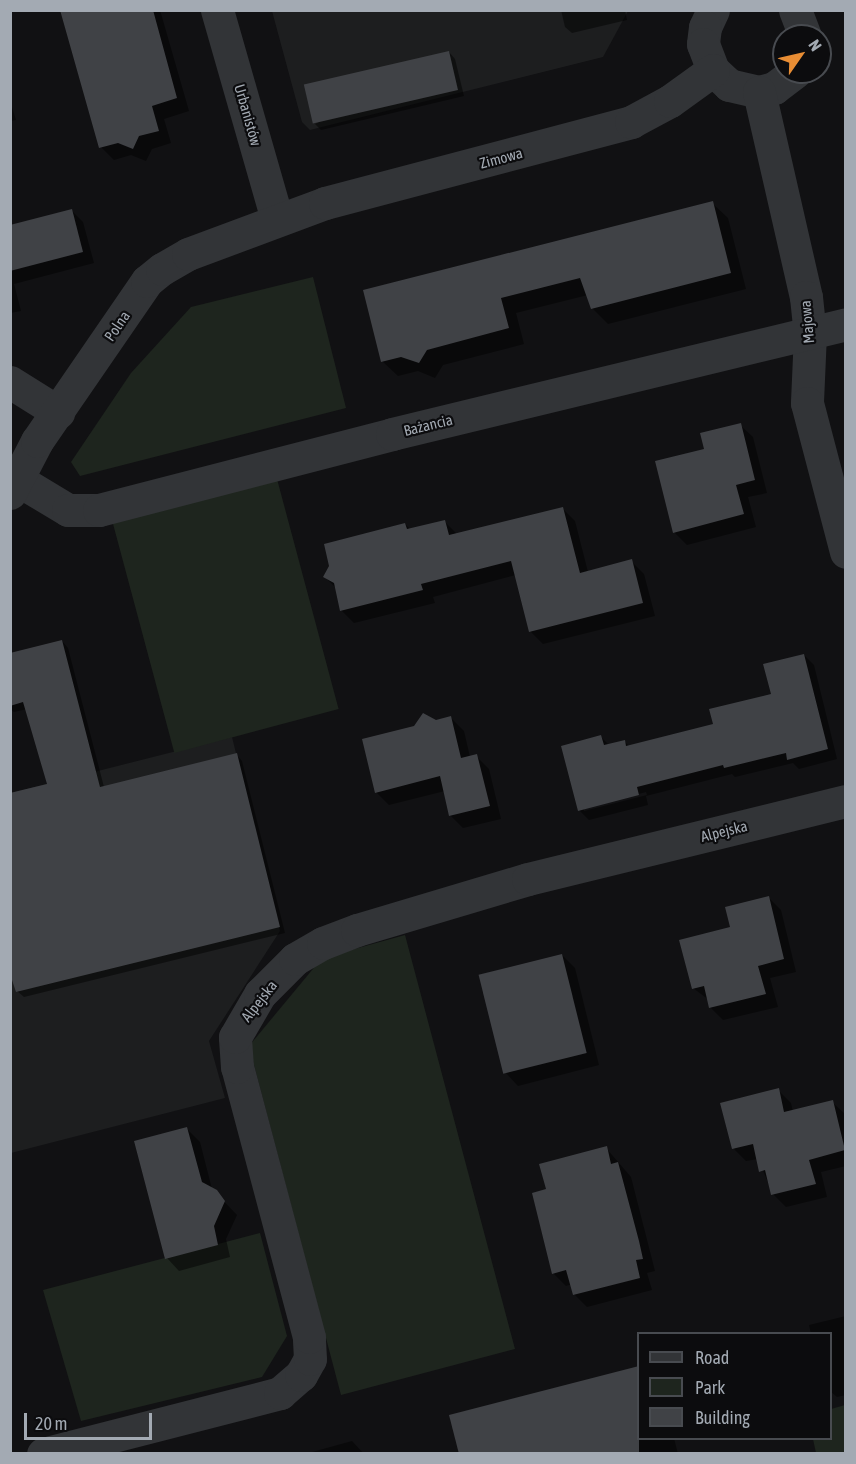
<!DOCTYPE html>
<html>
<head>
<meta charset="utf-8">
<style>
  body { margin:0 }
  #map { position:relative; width:856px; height:1464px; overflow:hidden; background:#111113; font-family:"Asap Condensed",sans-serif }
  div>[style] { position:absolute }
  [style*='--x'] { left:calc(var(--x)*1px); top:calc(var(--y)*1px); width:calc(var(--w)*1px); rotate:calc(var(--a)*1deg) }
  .built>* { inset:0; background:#1d1e1f }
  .green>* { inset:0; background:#1e251e; transform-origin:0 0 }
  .shadow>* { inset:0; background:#0007 }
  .building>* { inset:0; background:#404246; transform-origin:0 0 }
  .minor>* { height:33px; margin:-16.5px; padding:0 16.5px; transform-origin:16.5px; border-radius:16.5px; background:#323437 }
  span { translate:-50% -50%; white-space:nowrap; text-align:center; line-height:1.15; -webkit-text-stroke:4.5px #0c0c0e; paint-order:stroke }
  .street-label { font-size:15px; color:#a3aab3 }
  .frame { position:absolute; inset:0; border:12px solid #a3aab3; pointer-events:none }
  .legend { position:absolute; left:637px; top:1332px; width:195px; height:108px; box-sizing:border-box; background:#0c0c0e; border:2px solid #484b50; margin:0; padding:8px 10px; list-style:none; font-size:18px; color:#a3aab3 }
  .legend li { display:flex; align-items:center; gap:12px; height:30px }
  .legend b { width:30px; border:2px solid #484b50 }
  .north { position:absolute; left:772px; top:24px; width:60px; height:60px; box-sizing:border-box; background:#0c0c0e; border:2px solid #484b50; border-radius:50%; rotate:56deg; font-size:16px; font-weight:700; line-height:24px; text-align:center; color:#a3aab3 }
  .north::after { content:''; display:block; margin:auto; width:21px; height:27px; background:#e88d34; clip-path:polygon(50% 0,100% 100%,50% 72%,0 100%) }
  .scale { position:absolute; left:24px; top:1413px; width:128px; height:27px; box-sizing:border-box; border:3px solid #a3aab3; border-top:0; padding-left:8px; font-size:18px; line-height:21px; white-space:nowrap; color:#a3aab3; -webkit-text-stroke:4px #0c0c0e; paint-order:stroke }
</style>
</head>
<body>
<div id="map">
  <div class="built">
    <div style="clip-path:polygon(272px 11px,628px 11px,603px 57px,310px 130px,302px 122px)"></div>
    <div style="clip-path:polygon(232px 737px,280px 931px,209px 1041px,225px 1098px,11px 1153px,11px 793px)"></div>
  </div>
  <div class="green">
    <div style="clip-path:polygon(313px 277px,346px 408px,80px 476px,71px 462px,131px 373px,191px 307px)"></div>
    <div style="left:277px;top:479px;width:238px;height:170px;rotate:75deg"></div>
    <div style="clip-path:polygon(405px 935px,515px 1349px,341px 1395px,249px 1046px,322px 958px)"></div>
    <div style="clip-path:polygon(260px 1233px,287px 1336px,262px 1377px,81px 1421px,43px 1290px)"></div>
    <div style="clip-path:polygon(845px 1405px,845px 1453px,816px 1453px,813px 1439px,830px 1438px,831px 1409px)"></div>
  </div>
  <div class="shadow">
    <div style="clip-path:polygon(61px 10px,160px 10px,189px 111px,164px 119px,171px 143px,152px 149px,146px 161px,131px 155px,114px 160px,101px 147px)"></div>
    <div style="clip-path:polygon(561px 10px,625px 10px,627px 20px,572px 33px,565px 27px)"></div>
    <div style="clip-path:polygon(449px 52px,455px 59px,464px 96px,321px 130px,315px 124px)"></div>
    <div style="clip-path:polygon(10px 101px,16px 120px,10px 121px)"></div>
    <div style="clip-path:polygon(712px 203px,728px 218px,746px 289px,608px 324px,592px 308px,588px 295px,516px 313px,524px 344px,443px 365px,435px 378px,418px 371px,398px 376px,382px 361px,365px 291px)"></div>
    <div style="clip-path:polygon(72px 211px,83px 222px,94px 263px,14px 284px,21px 311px,10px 313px,10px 227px)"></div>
    <div style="clip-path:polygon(740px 425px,753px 437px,767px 493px,748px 497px,756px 527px,687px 545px,674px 532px,705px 450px)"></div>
    <div style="clip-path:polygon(562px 508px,575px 521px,588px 572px,631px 561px,644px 574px,655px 616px,543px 644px,531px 632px,516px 575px,433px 597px,435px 603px,354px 623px,341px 610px,336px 588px,325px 577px,405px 524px,411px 530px,444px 521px,458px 535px)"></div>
    <div style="clip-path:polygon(62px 641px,68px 648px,104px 787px,236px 754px,242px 761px,285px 933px,24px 997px,17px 991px,49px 785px,27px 709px,14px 712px,10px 709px,10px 655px)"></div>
    <div style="clip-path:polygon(evenodd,804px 655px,814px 665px,837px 759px,799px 769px,793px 763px,735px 777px,732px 774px,646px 796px,648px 805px,589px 820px,579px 810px,601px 737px,609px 745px,624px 741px,629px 746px,715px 725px,773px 695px,804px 655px,646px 792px,647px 795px,584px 811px,584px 808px,646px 792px)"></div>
    <div style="clip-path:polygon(451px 718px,464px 731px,470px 757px,476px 756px,489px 769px,501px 819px,463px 828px,450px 815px,445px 791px,389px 805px,376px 792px,436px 722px)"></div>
    <div style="clip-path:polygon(768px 897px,781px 910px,796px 972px,770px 978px,778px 1007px,723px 1020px,711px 1008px,709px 1000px,693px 988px,732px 928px)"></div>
    <div style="clip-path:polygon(562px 955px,575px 968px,599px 1065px,518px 1086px,506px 1073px,481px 976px)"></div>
    <div style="clip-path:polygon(778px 1090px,791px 1103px,793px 1112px,832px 1102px,845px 1114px,846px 1166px,821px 1172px,827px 1197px,786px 1207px,773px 1194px,758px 1159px,746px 1161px,734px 1149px)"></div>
    <div style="clip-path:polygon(187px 1129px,200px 1142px,212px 1189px,237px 1215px,226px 1239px,230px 1257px,179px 1271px,167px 1258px)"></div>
    <div style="clip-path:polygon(606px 1148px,631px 1177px,655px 1271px,647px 1273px,652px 1290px,587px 1307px,574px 1294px,572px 1284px,566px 1286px,553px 1273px,548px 1190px)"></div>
    <div style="clip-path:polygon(846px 1316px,846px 1395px,837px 1397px,830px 1391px,830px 1334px,811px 1334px,809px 1325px)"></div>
    <div style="clip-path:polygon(638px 1438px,674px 1438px,678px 1454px,617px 1454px)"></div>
    <div style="clip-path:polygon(352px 1441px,364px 1454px,305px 1454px)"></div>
  </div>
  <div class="building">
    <div style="clip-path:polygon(60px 10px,153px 10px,177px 98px,152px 106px,159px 131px,139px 136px,133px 149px,118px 143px,99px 148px)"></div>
    <div style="left:449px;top:51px;width:40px;height:149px;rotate:77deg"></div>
    <div style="clip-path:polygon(713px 201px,731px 273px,591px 309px,580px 278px,501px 298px,509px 328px,427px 350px,419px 363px,401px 357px,381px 362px,363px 290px)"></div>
    <div style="clip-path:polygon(72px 209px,83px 252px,10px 271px,10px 225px)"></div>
    <div style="clip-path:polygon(741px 423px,755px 480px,736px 485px,744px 514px,673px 533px,655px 461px,704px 449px,700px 433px)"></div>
    <div style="clip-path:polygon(563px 507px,580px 573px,632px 559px,643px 603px,529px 632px,511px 561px,421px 584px,423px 590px,340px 611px,334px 583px,323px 577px,329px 566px,324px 544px,405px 523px,407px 529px,445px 520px,449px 535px)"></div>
    <div style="clip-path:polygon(62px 640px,100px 787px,237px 753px,280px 927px,16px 992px,10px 974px,10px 793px,47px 784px,23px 702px,10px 706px,10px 653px)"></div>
    <div style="clip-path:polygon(804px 654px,828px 749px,787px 760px,786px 753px,724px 768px,723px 765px,637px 787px,639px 795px,578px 811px,561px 746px,601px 735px,604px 745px,625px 740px,626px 746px,713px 724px,709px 709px,771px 694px,763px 664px)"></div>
    <div style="clip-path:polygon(423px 713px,436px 720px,451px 716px,461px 758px,477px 754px,490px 806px,449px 816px,440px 776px,375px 793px,362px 739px,414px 726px)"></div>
    <div style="clip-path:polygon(769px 896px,784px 959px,758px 966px,766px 994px,709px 1008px,704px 986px,692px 989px,679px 940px,730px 927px,725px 907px)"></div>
    <div style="left:562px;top:954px;width:102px;height:86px;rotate:76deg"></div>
    <div style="clip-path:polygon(779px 1088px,784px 1112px,833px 1100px,845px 1150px,809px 1160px,816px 1184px,771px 1195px,765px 1170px,759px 1172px,753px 1144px,732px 1149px,720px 1103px)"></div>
    <div style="clip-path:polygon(187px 1127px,202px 1182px,217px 1190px,225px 1201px,214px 1226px,218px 1245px,165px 1259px,134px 1141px)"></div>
    <div style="clip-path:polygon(607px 1146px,611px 1164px,618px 1162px,639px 1241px,643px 1259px,636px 1260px,640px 1278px,573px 1295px,566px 1270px,552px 1274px,532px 1193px,546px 1189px,539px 1164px)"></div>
    <div style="clip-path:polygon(639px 1366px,639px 1454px,459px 1454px,449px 1415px)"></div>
  </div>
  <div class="minor">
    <div style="--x:217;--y:10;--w:217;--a:74"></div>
    <div style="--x:713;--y:10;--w:19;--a:115"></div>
    <div style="--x:705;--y:27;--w:17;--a:97"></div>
    <div style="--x:703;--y:44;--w:28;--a:69"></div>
    <div style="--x:713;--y:70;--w:22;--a:43"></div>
    <div style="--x:729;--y:85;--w:31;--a:13"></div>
    <div style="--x:759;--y:92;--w:16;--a:-15"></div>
    <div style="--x:774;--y:88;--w:26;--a:-37"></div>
    <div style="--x:795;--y:10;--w:28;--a:69"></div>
    <div style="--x:759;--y:92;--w:210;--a:77.1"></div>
    <div style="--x:806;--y:297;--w:36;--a:84"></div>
    <div style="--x:810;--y:333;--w:70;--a:92.5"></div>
    <div style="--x:807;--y:403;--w:154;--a:75.3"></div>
    <div style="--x:10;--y:382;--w:57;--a:32"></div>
    <div style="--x:18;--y:480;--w:58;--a:31"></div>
    <div style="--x:68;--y:510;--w:31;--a:0"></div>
    <div style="--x:99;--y:510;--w:303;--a:-14.5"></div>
    <div style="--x:392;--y:434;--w:467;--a:-13.6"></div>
    <div style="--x:10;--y:493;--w:59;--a:-62.6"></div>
    <div style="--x:37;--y:441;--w:194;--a:-55.5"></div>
    <div style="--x:147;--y:281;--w:19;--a:-39"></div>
    <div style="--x:162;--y:269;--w:30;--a:-30"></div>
    <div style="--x:188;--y:254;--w:146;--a:-20.4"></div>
    <div style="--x:325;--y:203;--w:317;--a:-14.8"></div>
    <div style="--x:631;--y:122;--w:44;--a:-28.3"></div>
    <div style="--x:670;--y:101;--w:53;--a:-35.8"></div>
    <div style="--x:43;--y:1454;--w:245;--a:-14.4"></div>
    <div style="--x:280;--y:1393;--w:28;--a:-41"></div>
    <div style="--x:301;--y:1375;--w:18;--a:-61"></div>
    <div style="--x:310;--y:1359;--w:22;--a:-93"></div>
    <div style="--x:309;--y:1337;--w:279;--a:-104.9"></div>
    <div style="--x:237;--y:1067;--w:30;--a:-94"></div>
    <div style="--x:235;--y:1037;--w:50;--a:-59.8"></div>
    <div style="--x:260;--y:994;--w:49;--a:-45"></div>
    <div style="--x:295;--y:959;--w:32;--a:-30"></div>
    <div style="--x:323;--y:943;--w:36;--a:-21"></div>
    <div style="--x:357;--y:930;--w:178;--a:-16.6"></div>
    <div style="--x:528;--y:879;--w:327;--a:-13.8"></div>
  </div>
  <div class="street-label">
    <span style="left:248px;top:115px;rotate:74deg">Urbanistów</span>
    <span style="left:501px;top:158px;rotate:-15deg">Zimowa</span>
    <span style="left:807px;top:322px;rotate:-95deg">Majowa</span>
    <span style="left:117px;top:326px;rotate:-56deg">Polna</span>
    <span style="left:428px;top:425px;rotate:-14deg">Bażancia</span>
    <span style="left:724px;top:831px;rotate:-14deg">Alpejska</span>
    <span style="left:259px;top:1001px;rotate:-52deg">Alpejska</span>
  </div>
  <div class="frame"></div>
  <ul class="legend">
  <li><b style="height:8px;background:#323437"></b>Road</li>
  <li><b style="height:16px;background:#1e251e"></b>Park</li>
  <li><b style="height:16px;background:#404246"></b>Building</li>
  </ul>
  <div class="north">N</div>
  <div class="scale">20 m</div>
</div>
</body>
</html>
